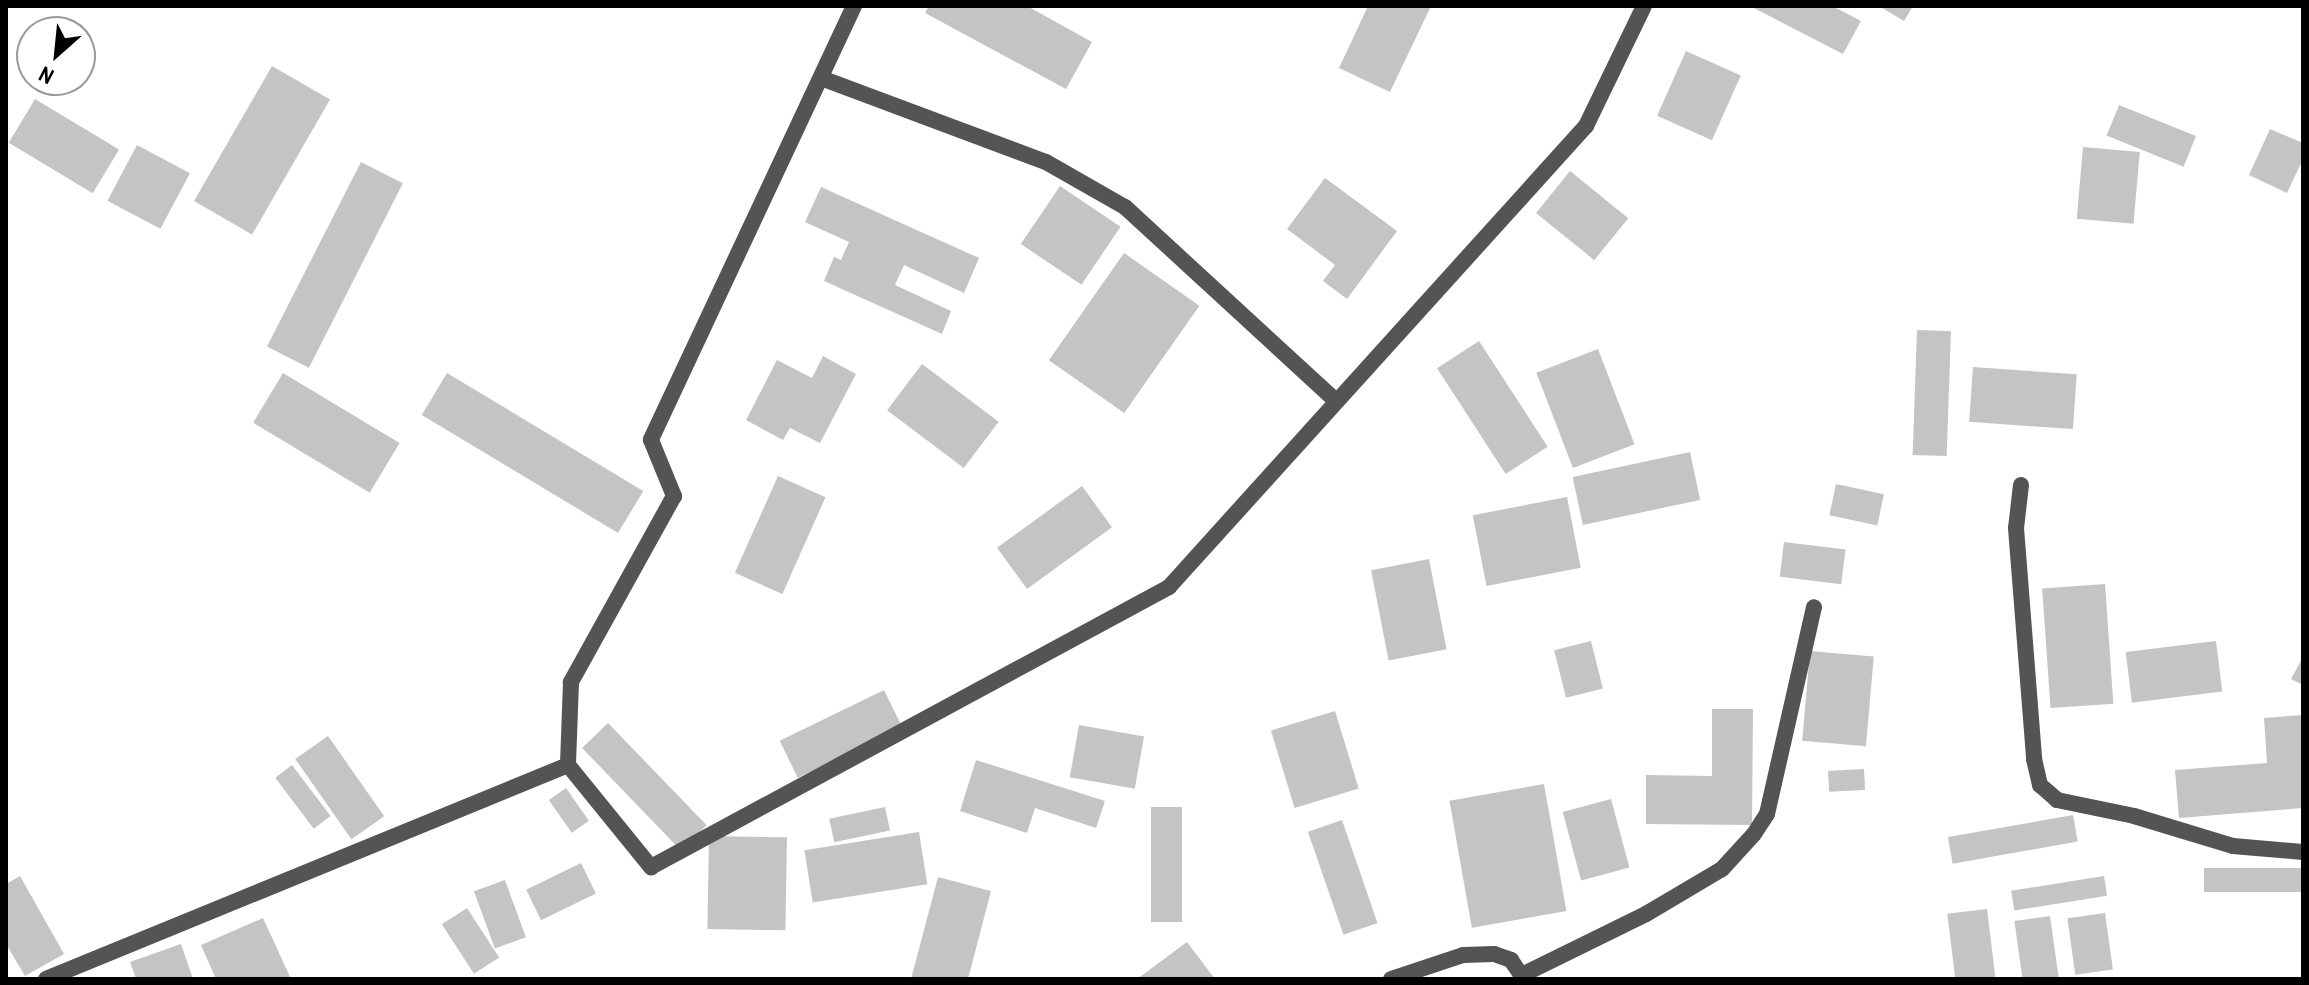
<!DOCTYPE html>
<html>
<head>
<meta charset="utf-8">
<style>
  body { margin:0 }
  #map { position:relative; width:2309px; height:985px; overflow:hidden; background:#fff; font-family:"Archivo Narrow",sans-serif }
  div>[style] { position:absolute }
  [style*='--x'] { left:calc(var(--x)*1px); top:calc(var(--y)*1px); width:calc(var(--w)*1px); rotate:calc(var(--a)*1deg) }
  .building>* { inset:0; background:#c4c4c4; transform-origin:0 0 }
  .minor>* { height:16px; margin:-8px; padding:0 8px; transform-origin:8px; border-radius:8px; background:#545454 }
  span { translate:-50% -50%; white-space:nowrap; text-align:center; line-height:1.15; -webkit-text-stroke:6px #fff; paint-order:stroke }
  .frame { position:absolute; inset:0; border:8px solid #000; pointer-events:none }
  .north { position:absolute; left:16px; top:16px; width:80px; height:80px; box-sizing:border-box; background:#fff; border:2px solid #999; border-radius:50%; rotate:207deg; font-size:22px; font-weight:700; line-height:32px; text-align:center; color:#000 }
  .north::after { content:''; display:block; margin:auto; width:28px; height:36px; background:#000; clip-path:polygon(50% 0,100% 100%,50% 72%,0 100%) }
</style>
</head>
<body>
<div id="map">
  <div class="building">
    <div style="clip-path:polygon(929px 6px,1027px 6px,1092px 42px,1066px 89px,925px 13px)"></div>
    <div style="clip-path:polygon(1368px 6px,1431px 6px,1390px 92px,1339px 68px)"></div>
    <div style="clip-path:polygon(1750px 6px,1832px 6px,1861px 21px,1843px 54px)"></div>
    <div style="clip-path:polygon(1879px 6px,1913px 6px,1904px 21px)"></div>
    <div style="left:1686px;top:51px;width:60px;height:71px;rotate:24deg"></div>
    <div style="left:272px;top:66px;width:67px;height:156px;rotate:30deg"></div>
    <div style="left:35px;top:99px;width:98px;height:51px;rotate:31deg"></div>
    <div style="left:2119px;top:105px;width:83px;height:33px;rotate:22deg"></div>
    <div style="clip-path:polygon(2270px 129px,2303px 143px,2303px 159px,2287px 193px,2249px 175px)"></div>
    <div style="left:137px;top:145px;width:60px;height:63px;rotate:28deg"></div>
    <div style="left:2083px;top:147px;width:57px;height:72px;rotate:5deg"></div>
    <div style="left:361px;top:162px;width:47px;height:207px;rotate:27deg"></div>
    <div style="left:1570px;top:171px;width:75px;height:54px;rotate:39deg"></div>
    <div style="clip-path:polygon(1325px 178px,1397px 231px,1347px 299px,1323px 281px,1335px 265px,1287px 229px)"></div>
    <div style="left:1060px;top:186px;width:73px;height:70px;rotate:34deg"></div>
    <div style="clip-path:polygon(821px 187px,979px 258px,964px 293px,904px 265px,895px 285px,951px 311px,942px 334px,824px 281px,834px 257px,841px 260px,849px 242px,805px 222px)"></div>
    <div style="left:1124px;top:253px;width:92px;height:131px;rotate:35deg"></div>
    <div style="left:1917px;top:330px;width:34px;height:125px;rotate:2deg"></div>
    <div style="left:1479px;top:341px;width:126px;height:50px;rotate:57deg"></div>
    <div style="left:1598px;top:349px;width:102px;height:66px;rotate:69deg"></div>
    <div style="clip-path:polygon(823px 356px,856px 374px,820px 443px,790px 428px,783px 440px,746px 420px,777px 360px,812px 378px)"></div>
    <div style="left:922px;top:364px;width:96px;height:58px;rotate:37deg"></div>
    <div style="left:1973px;top:367px;width:104px;height:55px;rotate:4deg"></div>
    <div style="left:283px;top:373px;width:136px;height:58px;rotate:31deg"></div>
    <div style="left:447px;top:373px;width:229px;height:49px;rotate:31deg"></div>
    <div style="left:1690px;top:452px;width:49px;height:120px;rotate:78deg"></div>
    <div style="left:778px;top:476px;width:52px;height:106px;rotate:24deg"></div>
    <div style="left:1836px;top:484px;width:49px;height:32px;rotate:12deg"></div>
    <div style="left:1082px;top:486px;width:51px;height:105px;rotate:54deg"></div>
    <div style="left:1567px;top:497px;width:72px;height:96px;rotate:79deg"></div>
    <div style="left:1784px;top:542px;width:62px;height:35px;rotate:7deg"></div>
    <div style="left:1429px;top:559px;width:92px;height:59px;rotate:79deg"></div>
    <div style="left:2105px;top:584px;width:120px;height:63px;rotate:86deg"></div>
    <div style="left:1591px;top:641px;width:49px;height:38px;rotate:76deg"></div>
    <div style="left:2216px;top:641px;width:51px;height:91px;rotate:83deg"></div>
    <div style="left:1810px;top:651px;width:64px;height:90px;rotate:5deg"></div>
    <div style="clip-path:polygon(2303px 657px,2303px 685px,2291px 679px)"></div>
    <div style="left:884px;top:690px;width:41px;height:116px;rotate:64deg"></div>
    <div style="clip-path:polygon(1712px 709px,1753px 709px,1752px 825px,1646px 824px,1646px 775px,1712px 776px)"></div>
    <div style="left:1335px;top:711px;width:81px;height:67px;rotate:73deg"></div>
    <div style="clip-path:polygon(2303px 715px,2303px 808px,2179px 818px,2175px 770px,2267px 763px,2264px 718px)"></div>
    <div style="left:608px;top:723px;width:142px;height:36px;rotate:46deg"></div>
    <div style="left:1079px;top:725px;width:66px;height:53px;rotate:10deg"></div>
    <div style="left:328px;top:736px;width:98px;height:40px;rotate:55deg"></div>
    <div style="clip-path:polygon(976px 760px,1105px 801px,1096px 828px,1035px 808px,1027px 833px,960px 811px)"></div>
    <div style="left:292px;top:765px;width:64px;height:21px;rotate:53deg"></div>
    <div style="left:1864px;top:769px;width:21px;height:36px;rotate:87deg"></div>
    <div style="left:1544px;top:784px;width:129px;height:96px;rotate:80deg"></div>
    <div style="left:566px;top:788px;width:40px;height:21px;rotate:55deg"></div>
    <div style="left:1611px;top:799px;width:71px;height:50px;rotate:75deg"></div>
    <div style="left:885px;top:807px;width:24px;height:57px;rotate:78deg"></div>
    <div style="left:1151px;top:807px;width:31px;height:115px"></div>
    <div style="left:2073px;top:815px;width:27px;height:127px;rotate:80deg"></div>
    <div style="left:1342px;top:820px;width:109px;height:36px;rotate:71deg"></div>
    <div style="left:919px;top:832px;width:53px;height:116px;rotate:81deg"></div>
    <div style="left:709px;top:836px;width:78px;height:93px;rotate:1deg"></div>
    <div style="left:581px;top:863px;width:34px;height:61px;rotate:64deg"></div>
    <div style="left:2303px;top:868px;width:24px;height:99px;rotate:90deg"></div>
    <div style="clip-path:polygon(20px 876px,64px 954px,25px 976px,6px 944px,6px 884px)"></div>
    <div style="left:2104px;top:876px;width:20px;height:94px;rotate:81deg"></div>
    <div style="clip-path:polygon(938px 877px,991px 891px,968px 979px,911px 979px)"></div>
    <div style="left:505px;top:880px;width:61px;height:33px;rotate:70deg"></div>
    <div style="left:467px;top:908px;width:59px;height:30px;rotate:57deg"></div>
    <div style="left:1987px;top:909px;width:71px;height:40px;rotate:83deg"></div>
    <div style="left:2105px;top:913px;width:57px;height:38px;rotate:82deg"></div>
    <div style="left:2050px;top:916px;width:64px;height:36px;rotate:82deg"></div>
    <div style="clip-path:polygon(263px 918px,291px 979px,216px 979px,201px 945px)"></div>
    <div style="clip-path:polygon(1187px 942px,1215px 979px,1137px 979px)"></div>
    <div style="clip-path:polygon(181px 944px,193px 979px,136px 979px,130px 962px)"></div>
  </div>
  <div class="minor">
    <div style="--x:854;--y:6;--w:479;--a:115.1"></div>
    <div style="--x:651;--y:440;--w:61;--a:67.7"></div>
    <div style="--x:674;--y:496;--w:213;--a:119"></div>
    <div style="--x:571;--y:682;--w:83;--a:92.1"></div>
    <div style="--x:568;--y:765;--w:132;--a:50.9"></div>
    <div style="--x:651;--y:867;--w:589;--a:-28.39"></div>
    <div style="--x:1169;--y:587;--w:622;--a:-47.87"></div>
    <div style="--x:1586;--y:126;--w:133;--a:-64.2"></div>
    <div style="--x:821;--y:78;--w:240;--a:20.5"></div>
    <div style="--x:1046;--y:162;--w:91;--a:29.7"></div>
    <div style="--x:1125;--y:207;--w:287;--a:42.6"></div>
    <div style="--x:2021;--y:485;--w:43;--a:96.6"></div>
    <div style="--x:2016;--y:528;--w:232;--a:85.5"></div>
    <div style="--x:2034;--y:759;--w:27;--a:77"></div>
    <div style="--x:2040;--y:785;--w:23;--a:41"></div>
    <div style="--x:2057;--y:800;--w:79;--a:11.7"></div>
    <div style="--x:2134;--y:816;--w:103;--a:16.9"></div>
    <div style="--x:2233;--y:846;--w:70;--a:4.9"></div>
    <div style="--x:1524;--y:974;--w:136;--a:-26.2"></div>
    <div style="--x:1646;--y:914;--w:88;--a:-30.6"></div>
    <div style="--x:1722;--y:869;--w:47;--a:-47.6"></div>
    <div style="--x:1754;--y:834;--w:24;--a:-57"></div>
    <div style="--x:1767;--y:814;--w:212;--a:-77.2"></div>
    <div style="--x:46;--y:979;--w:564;--a:-22.29"></div>
    <div style="--x:1391;--y:979;--w:76;--a:-18.4"></div>
    <div style="--x:1463;--y:955;--w:31;--a:-2"></div>
    <div style="--x:1494;--y:954;--w:18;--a:19"></div>
    <div style="--x:1511;--y:960;--w:23;--a:56"></div>
  </div>
  <div class="frame"></div>
  <div class="north">N</div>
</div>
</body>
</html>
